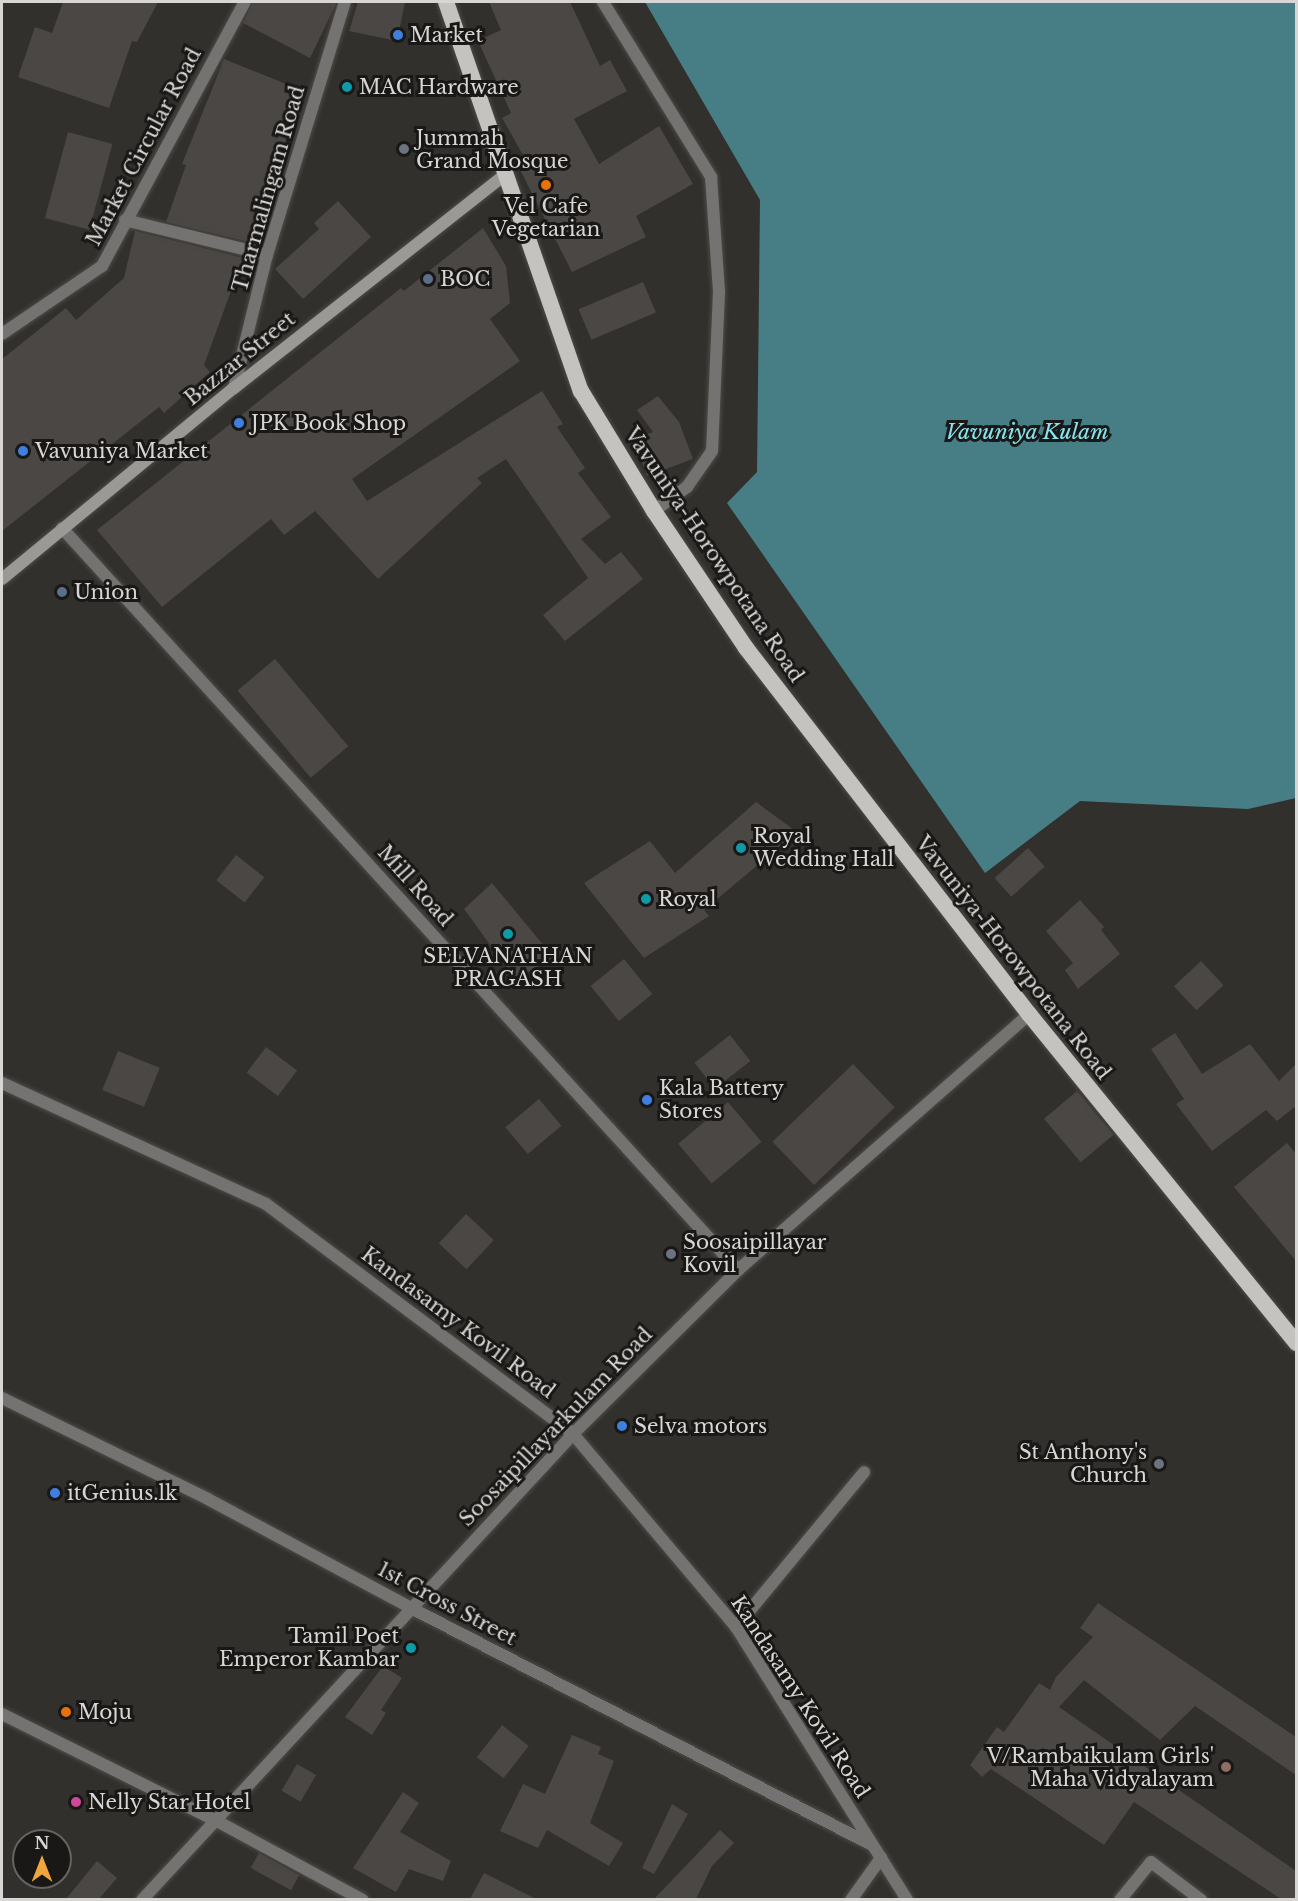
<!DOCTYPE html>
<html>
<head>
<meta charset="utf-8">
<style>
  body { margin:0 }
  #map { position:relative; width:1298px; height:1901px; overflow:hidden; background:#32302c; font-family:"Libre Baskerville",serif }
  div>[style] { position:absolute }
  [style*='--x'] { left:calc(var(--x)*1px); top:calc(var(--y)*1px); width:calc(var(--w)*1px); rotate:calc(var(--a)*1deg) }
  .water>* { inset:0; background:#477d84 }
  .building>* { inset:0; background:#4a4744; transform-origin:0 0 }
  .roads { filter:drop-shadow(0 0 2px #4d4b47) drop-shadow(0 0 2px #4d4b47) }
  .minor>* { height:12px; margin:-6px; padding:0 6px; transform-origin:6px; border-radius:6px; background:#747371 }
  .secondary>* { height:12px; margin:-6px; padding:0 6px; transform-origin:6px; border-radius:6px; background:#9a9996 }
  .trunk>* { height:16px; margin:-8px; padding:0 8px; transform-origin:8px; border-radius:8px; background:#c4c3bf }
  .dots>* { width:16px; height:16px; translate:-50% -50%; box-sizing:border-box; border:3px solid #191816; border-radius:50% }
  span { translate:-50% -50%; white-space:nowrap; text-align:center; line-height:1.15; -webkit-text-stroke:6px #191816; paint-order:stroke }
  .poi-label { font-size:20px; color:#d8d6d4 }
  .left { translate:0 -50%; text-align:left }
  .right { translate:-100% -50%; text-align:right }
  .street-label { font-size:20px; color:#d8d6d4 }
  .water-label { font-size:21px; color:#87e3ef; font-style:italic }
  .frame { position:absolute; inset:0; border:3px solid #d8d6d4; pointer-events:none }
  .north { position:absolute; left:12px; top:1829px; width:60px; height:60px; box-sizing:border-box; background:#191816; border:2px solid #656462; border-radius:50%; rotate:0deg; font-size:16px; font-weight:700; line-height:24px; text-align:center; color:#d8d6d4 }
  .north::after { content:''; display:block; margin:auto; width:21px; height:27px; background:#f0a63f; clip-path:polygon(50% 0,100% 100%,50% 72%,0 100%) }
</style>
</head>
<body>
<div id="map">
  <div class="water">
    <div style="clip-path:polygon(645px 2px,1296px 2px,1296px 798px,1248px 809px,1080px 801px,985px 873px,727px 503px,757px 472px,760px 200px)"></div>
  </div>
  <div class="building">
    <div style="clip-path:polygon(63px 2px,158px 2px,137px 42px,132px 41px,109px 108px,18px 77px,35px 27px,52px 33px)"></div>
    <div style="clip-path:polygon(253px 2px,337px 2px,310px 58px,243px 23px)"></div>
    <div style="clip-path:polygon(358px 2px,405px 2px,397px 41px,349px 31px)"></div>
    <div style="clip-path:polygon(489px 2px,570px 2px,600px 66px,610px 60px,627px 91px,574px 119px,599px 164px,659px 126px,693px 184px,636px 216px,646px 237px,572px 272px,515px 160px,523px 155px,502px 118px,511px 113px,478px 41px,501px 30px)"></div>
    <div style="clip-path:polygon(224px 59px,306px 92px,259px 209px,269px 212px,258px 244px,166px 222px,186px 165px,182px 164px)"></div>
    <div style="left:68px;top:132px;width:46px;height:89px;rotate:15deg"></div>
    <div style="clip-path:polygon(338px 201px,371px 237px,303px 299px,275px 269px,319px 229px,314px 223px)"></div>
    <div style="clip-path:polygon(483px 228px,506px 266px,510px 303px,490px 319px,520px 361px,352px 479px,367px 501px,542px 391px,563px 424px,557px 427px,585px 468px,578px 473px,611px 517px,581px 539px,605px 564px,621px 552px,643px 579px,565px 641px,543px 615px,588px 578px,506px 459px,477px 478px,482px 483px,378px 579px,315px 511px,284px 535px,271px 519px,162px 607px,97px 530px,401px 288px,404px 291px)"></div>
    <div style="clip-path:polygon(135px 231px,243px 258px,204px 365px,210px 372px,164px 413px,159px 407px,2px 531px,2px 359px,66px 308px,76px 320px,124px 278px)"></div>
    <div style="left:643px;top:282px;width:33px;height:70px;rotate:67deg"></div>
    <div style="clip-path:polygon(658px 396px,679px 422px,693px 459px,647px 476px,634px 439px,653px 432px,637px 410px)"></div>
    <div style="left:275px;top:659px;width:114px;height:49px;rotate:50deg"></div>
    <div style="clip-path:polygon(756px 802px,797px 832px,704px 910px,709px 916px,644px 958px,584px 883px,650px 841px,675px 873px)"></div>
    <div style="left:1028px;top:848px;width:25px;height:45px;rotate:48deg"></div>
    <div style="left:236px;top:855px;width:36px;height:32px;rotate:38deg"></div>
    <div style="clip-path:polygon(492px 883px,554px 958px,515px 979px,464px 909px)"></div>
    <div style="clip-path:polygon(1080px 900px,1104px 927px,1101px 930px,1120px 954px,1078px 989px,1065px 970px,1073px 963px,1046px 931px)"></div>
    <div style="left:624px;top:959px;width:45px;height:43px;rotate:51deg"></div>
    <div style="left:1201px;top:961px;width:33px;height:37px;rotate:47deg"></div>
    <div style="clip-path:polygon(1175px 1033px,1202px 1074px,1250px 1044px,1279px 1081px,1296px 1064px,1296px 1106px,1277px 1121px,1266px 1110px,1212px 1151px,1176px 1104px,1184px 1099px,1151px 1049px)"></div>
    <div style="left:730px;top:1035px;width:33px;height:45px;rotate:52deg"></div>
    <div style="left:266px;top:1047px;width:39px;height:32px;rotate:37deg"></div>
    <div style="left:118px;top:1051px;width:45px;height:42px;rotate:22deg"></div>
    <div style="left:853px;top:1064px;width:60px;height:112px;rotate:46deg"></div>
    <div style="left:1077px;top:1091px;width:57px;height:43px;rotate:50deg"></div>
    <div style="left:539px;top:1099px;width:35px;height:44px;rotate:50deg"></div>
    <div style="left:728px;top:1102px;width:52px;height:65px;rotate:50deg"></div>
    <div style="clip-path:polygon(1287px 1143px,1296px 1154px,1296px 1261px,1234px 1187px)"></div>
    <div style="left:466px;top:1214px;width:38px;height:40px;rotate:43deg"></div>
    <div style="clip-path:polygon(1098px 1603px,1296px 1737px,1296px 1775px,1195px 1706px,1160px 1740px,1084px 1680px,1059px 1707px,1296px 1871px,1296px 1899px,1281px 1899px,1134px 1802px,1104px 1845px,991px 1769px,982px 1777px,970px 1765px,997px 1727px,1004px 1732px,1039px 1683px,1050px 1690px,1056px 1677px,1093px 1637px,1080px 1628px)"></div>
    <div style="clip-path:polygon(383px 1666px,402px 1678px,381px 1710px,386px 1713px,372px 1735px,345px 1717px)"></div>
    <div style="left:502px;top:1725px;width:34px;height:41px;rotate:38deg"></div>
    <div style="clip-path:polygon(572px 1735px,601px 1747px,598px 1754px,614px 1761px,590px 1823px,623px 1843px,609px 1866px,547px 1830px,538px 1848px,500px 1831px,523px 1784px,545px 1794px)"></div>
    <div style="left:297px;top:1764px;width:22px;height:31px;rotate:30deg"></div>
    <div style="clip-path:polygon(403px 1792px,419px 1803px,400px 1832px,451px 1861px,443px 1881px,409px 1869px,396px 1892px,353px 1868px)"></div>
    <div style="clip-path:polygon(672px 1804px,688px 1814px,654px 1874px,642px 1868px)"></div>
    <div style="clip-path:polygon(720px 1830px,734px 1843px,712px 1866px,696px 1899px,654px 1899px)"></div>
    <div style="left:259px;top:1853px;width:46px;height:17px;rotate:29deg"></div>
    <div style="clip-path:polygon(97px 1861px,117px 1878px,99px 1899px,66px 1899px)"></div>
    <div style="clip-path:polygon(484px 1873px,536px 1899px,470px 1899px)"></div>
  </div>
  <div class="roads">
    <div class="minor">
      <div style="--x:603;--y:2;--w:206;--a:58.3"></div>
      <div style="--x:711;--y:177;--w:115;--a:86"></div>
      <div style="--x:719;--y:292;--w:159;--a:92.5"></div>
      <div style="--x:712;--y:451;--w:44;--a:124.8"></div>
      <div style="--x:687;--y:487;--w:41;--a:144"></div>
      <div style="--x:125;--y:220;--w:146;--a:13.8"></div>
      <div style="--x:2;--y:334;--w:121;--a:-34.2"></div>
      <div style="--x:102;--y:266;--w:300;--a:-61.6"></div>
      <div style="--x:234;--y:388;--w:137;--a:-76.1"></div>
      <div style="--x:267;--y:255;--w:265;--a:-72.9"></div>
      <div style="--x:62;--y:528;--w:1004;--a:47.66"></div>
      <div style="--x:2;--y:1083;--w:290;--a:24.6"></div>
      <div style="--x:266;--y:1204;--w:384;--a:36.8"></div>
      <div style="--x:573;--y:1434;--w:253;--a:49.8"></div>
      <div style="--x:736;--y:1627;--w:322;--a:57.9"></div>
      <div style="--x:2;--y:1398;--w:229;--a:26.1"></div>
      <div style="--x:208;--y:1499;--w:230;--a:28.2"></div>
      <div style="--x:411;--y:1608;--w:518;--a:27.21"></div>
      <div style="--x:736;--y:1627;--w:201;--a:-50.4"></div>
      <div style="--x:2;--y:1714;--w:238;--a:26.5"></div>
      <div style="--x:215;--y:1820;--w:168;--a:28.4"></div>
      <div style="--x:142;--y:1900;--w:635;--a:-47.23"></div>
      <div style="--x:573;--y:1434;--w:233;--a:-44.8"></div>
      <div style="--x:738;--y:1270;--w:388;--a:-41.3"></div>
      <div style="--x:851;--y:1900;--w:52;--a:-54.5"></div>
      <div style="--x:1120;--y:1900;--w:49;--a:-50.8"></div>
      <div style="--x:1151;--y:1862;--w:63;--a:37.2"></div>
    </div>
    <div class="secondary">
      <div style="--x:2;--y:579;--w:301;--a:-39.5"></div>
      <div style="--x:234;--y:388;--w:346;--a:-38.2"></div>
    </div>
    <div class="trunk">
      <div style="--x:446;--y:2;--w:412;--a:70.9"></div>
      <div style="--x:581;--y:391;--w:140;--a:58.7"></div>
      <div style="--x:654;--y:511;--w:165;--a:56.1"></div>
      <div style="--x:746;--y:648;--w:463;--a:52.3"></div>
      <div style="--x:1029;--y:1014;--w:424;--a:50.9"></div>
    </div>
  </div>
  <div class="dots">
    <div style="left:398px;top:35px;background:#3f7fe0"></div>
    <div style="left:347px;top:87px;background:#0f9aa8"></div>
    <div style="left:404px;top:149px;background:#6b7280"></div>
    <div style="left:546px;top:185px;background:#e8710a"></div>
    <div style="left:428px;top:279px;background:#5c6f8a"></div>
    <div style="left:239px;top:423px;background:#3f7fe0"></div>
    <div style="left:23px;top:451px;background:#3f7fe0"></div>
    <div style="left:62px;top:592px;background:#5c6f8a"></div>
    <div style="left:741px;top:848px;background:#0f9aa8"></div>
    <div style="left:646px;top:899px;background:#0f9aa8"></div>
    <div style="left:508px;top:934px;background:#0f9aa8"></div>
    <div style="left:647px;top:1100px;background:#3f7fe0"></div>
    <div style="left:671px;top:1254px;background:#6b7280"></div>
    <div style="left:622px;top:1426px;background:#3f7fe0"></div>
    <div style="left:1159px;top:1464px;background:#6b7280"></div>
    <div style="left:55px;top:1493px;background:#3f7fe0"></div>
    <div style="left:411px;top:1648px;background:#0f9aa8"></div>
    <div style="left:66px;top:1712px;background:#e8710a"></div>
    <div style="left:1226px;top:1767px;background:#8d6e63"></div>
    <div style="left:76px;top:1802px;background:#d1479c"></div>
  </div>
  <div class="poi-label">
    <span class="left" style="left:410px;top:35px">Market</span>
    <span class="left" style="left:359px;top:87px">MAC Hardware</span>
    <span class="left" style="left:416px;top:150px">Jummah<br>Grand Mosque</span>
    <span style="left:546px;top:218px">Vel Cafe<br>Vegetarian</span>
    <span class="left" style="left:440px;top:279px">BOC</span>
    <span class="left" style="left:251px;top:423px">JPK Book Shop</span>
    <span class="left" style="left:35px;top:451px">Vavuniya Market</span>
    <span class="left" style="left:74px;top:592px">Union</span>
    <span class="left" style="left:753px;top:848px">Royal<br>Wedding Hall</span>
    <span class="left" style="left:658px;top:899px">Royal</span>
    <span style="left:508px;top:968px">SELVANATHAN<br>PRAGASH</span>
    <span class="left" style="left:659px;top:1100px">Kala Battery<br>Stores</span>
    <span class="left" style="left:683px;top:1254px">Soosaipillayar<br>Kovil</span>
    <span class="left" style="left:634px;top:1426px">Selva motors</span>
    <span class="right" style="left:1147px;top:1464px">St Anthony's<br>Church</span>
    <span class="left" style="left:67px;top:1493px">itGenius.lk</span>
    <span class="right" style="left:399px;top:1648px">Tamil Poet<br>Emperor Kambar</span>
    <span class="left" style="left:78px;top:1712px">Moju</span>
    <span class="right" style="left:1214px;top:1768px">V/Rambaikulam Girls'<br>Maha Vidyalayam</span>
    <span class="left" style="left:88px;top:1802px">Nelly Star Hotel</span>
  </div>
  <div class="street-label">
    <span style="left:144px;top:147px;rotate:-62deg">Market Circular Road</span>
    <span style="left:269px;top:189px;rotate:-74deg">Tharmalingam Road</span>
    <span style="left:240px;top:359px;rotate:-39deg">Bazzar Street</span>
    <span style="left:714px;top:555px;rotate:56deg">Vavuniya-Horowpotana Road</span>
    <span style="left:415px;top:886px;rotate:48deg">Mill Road</span>
    <span style="left:1013px;top:958px;rotate:52deg">Vavuniya-Horowpotana Road</span>
    <span style="left:458px;top:1323px;rotate:37deg">Kandasamy Kovil Road</span>
    <span style="left:556px;top:1427px;rotate:-46deg">Soosaipillayarkulam Road</span>
    <span style="left:447px;top:1604px;rotate:28deg">1st Cross Street</span>
    <span style="left:800px;top:1697px;rotate:57deg">Kandasamy Kovil Road</span>
  </div>
  <div class="water-label">
    <span style="left:1027px;top:432px">Vavuniya Kulam</span>
  </div>
  <div class="frame"></div>
  <div class="north">N</div>
</div>
</body>
</html>
